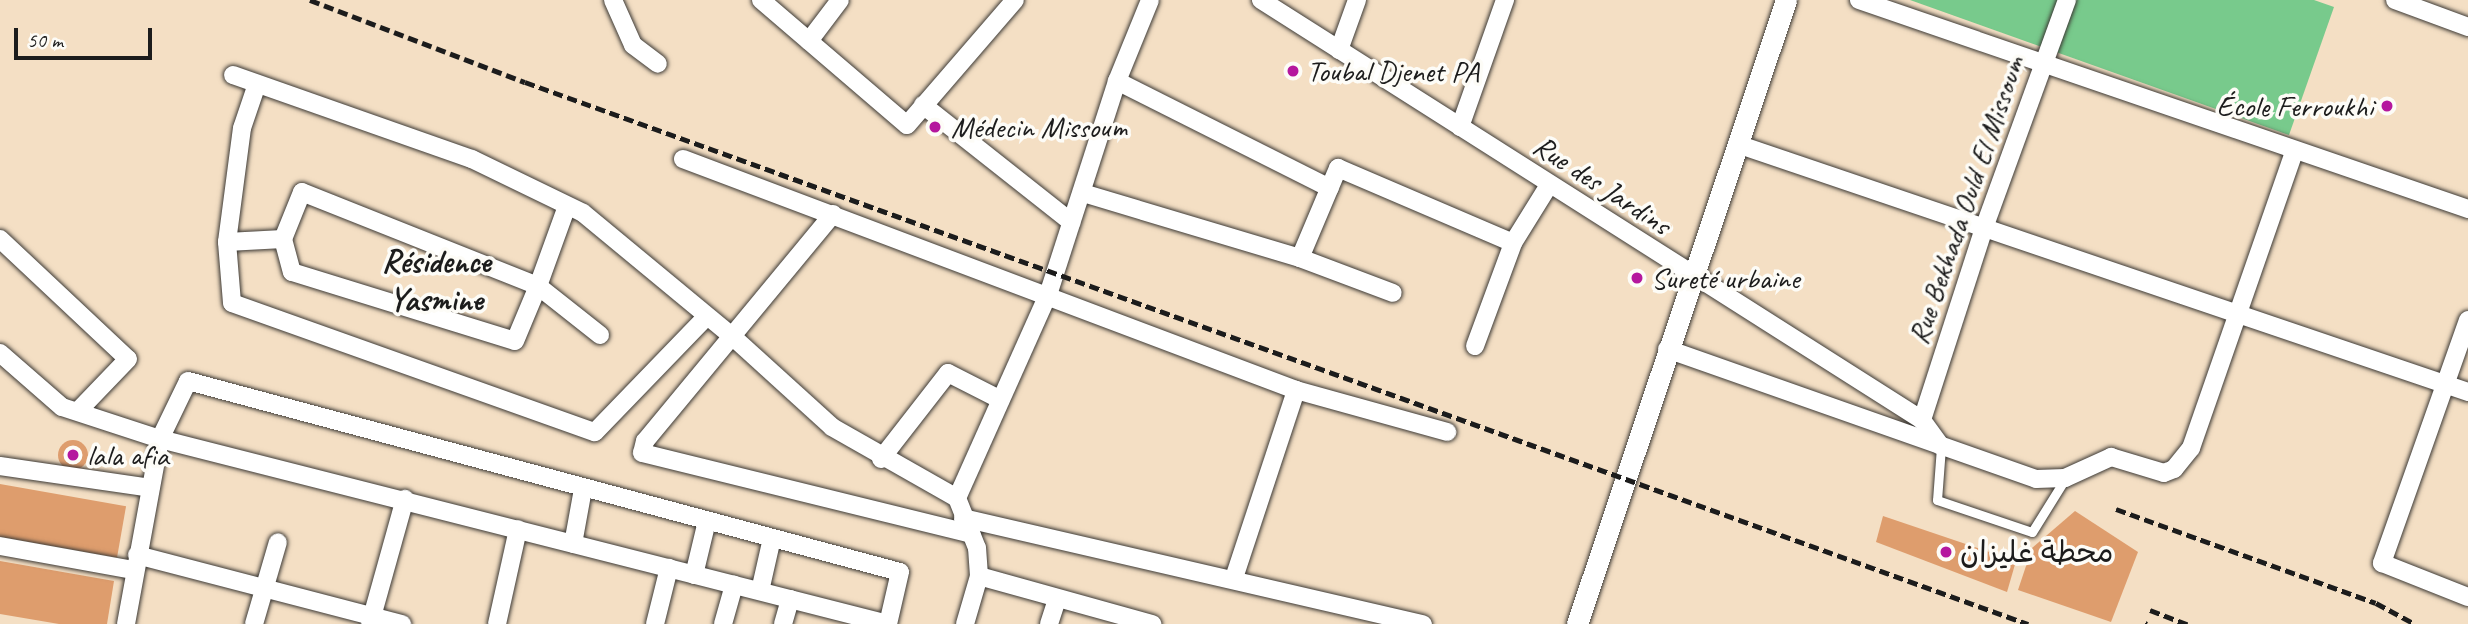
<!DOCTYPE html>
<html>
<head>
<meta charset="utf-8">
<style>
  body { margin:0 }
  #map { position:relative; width:2468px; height:624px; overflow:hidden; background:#f4dfc4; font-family:Caveat,"Playpen Sans Arabic",sans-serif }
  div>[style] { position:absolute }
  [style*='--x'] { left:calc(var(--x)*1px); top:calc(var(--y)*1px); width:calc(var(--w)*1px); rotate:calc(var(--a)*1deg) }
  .green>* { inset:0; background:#78ca8c }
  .building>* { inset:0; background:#de9d6d; transform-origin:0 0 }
  .round { border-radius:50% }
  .roads { filter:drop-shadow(0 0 2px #3c3935) drop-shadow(0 0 2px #3c3935) }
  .service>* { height:9px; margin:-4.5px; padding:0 4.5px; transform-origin:4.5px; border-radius:4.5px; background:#fff }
  .minor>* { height:18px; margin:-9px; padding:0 9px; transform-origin:9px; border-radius:9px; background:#fff }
  .tertiary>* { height:21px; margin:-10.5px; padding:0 10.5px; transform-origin:10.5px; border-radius:10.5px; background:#fff }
  .rail>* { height:5px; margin-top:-2.5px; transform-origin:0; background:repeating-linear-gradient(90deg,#1c1c1c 0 10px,transparent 0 15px) }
  .dots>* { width:19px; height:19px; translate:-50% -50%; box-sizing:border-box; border:4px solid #fdfcf7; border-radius:50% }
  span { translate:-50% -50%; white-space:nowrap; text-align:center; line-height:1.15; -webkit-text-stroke:7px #fdfcf7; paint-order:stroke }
  .poi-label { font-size:30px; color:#1c1c1c }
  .left { translate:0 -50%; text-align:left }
  .right { translate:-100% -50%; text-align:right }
  .street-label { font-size:30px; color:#1c1c1c }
  .quarter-label { font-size:33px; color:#1c1c1c; font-weight:700 }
  .scale { position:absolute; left:14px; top:28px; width:138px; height:32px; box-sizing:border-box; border:4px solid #1c1c1c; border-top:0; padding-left:9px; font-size:21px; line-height:24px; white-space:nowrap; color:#1c1c1c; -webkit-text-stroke:5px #fdfcf7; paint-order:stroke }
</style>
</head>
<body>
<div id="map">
  <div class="green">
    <div style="clip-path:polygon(1910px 0,2314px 0,2334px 7px,2289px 135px)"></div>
  </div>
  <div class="building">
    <div class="round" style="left:58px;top:440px;width:30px;height:30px"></div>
    <div style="left:0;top:484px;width:128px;height:52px;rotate:10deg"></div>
    <div style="clip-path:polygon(2075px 511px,2138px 552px,2111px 622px,2018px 590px,2032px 548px)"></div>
    <div style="clip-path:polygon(1883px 516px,2016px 561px,2007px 592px,1876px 542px)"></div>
    <div style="clip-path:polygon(0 561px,114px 581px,107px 624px,59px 624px,0 614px)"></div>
  </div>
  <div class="roads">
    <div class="service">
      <div style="--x:1941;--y:447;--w:53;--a:94.3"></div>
      <div style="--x:1937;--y:500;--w:100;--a:18.6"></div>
      <div style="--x:2032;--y:532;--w:62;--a:-58.1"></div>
    </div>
    <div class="minor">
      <div style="--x:613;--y:0;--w:49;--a:66"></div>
      <div style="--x:633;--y:45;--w:31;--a:37"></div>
      <div style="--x:761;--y:0;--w:192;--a:40.6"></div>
      <div style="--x:907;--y:125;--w:165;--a:-49.2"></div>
      <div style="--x:1261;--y:0;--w:783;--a:32.43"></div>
      <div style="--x:1922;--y:420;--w:32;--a:54"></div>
      <div style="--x:1859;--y:0;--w:644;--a:18.94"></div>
      <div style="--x:2395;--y:0;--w:78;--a:20.3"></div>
      <div style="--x:809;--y:41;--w:51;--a:-52.9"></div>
      <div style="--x:1339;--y:50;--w:53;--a:-70.2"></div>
      <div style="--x:233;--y:75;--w:253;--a:19.4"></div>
      <div style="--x:472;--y:159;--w:123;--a:25.9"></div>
      <div style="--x:583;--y:213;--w:196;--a:39.6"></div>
      <div style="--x:734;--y:338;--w:132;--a:42.2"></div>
      <div style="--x:832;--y:427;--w:144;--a:29.6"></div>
      <div style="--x:1117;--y:81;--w:238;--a:26.7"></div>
      <div style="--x:257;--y:84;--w:46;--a:108.8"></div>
      <div style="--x:242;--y:128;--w:115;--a:97.5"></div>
      <div style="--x:227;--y:242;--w:61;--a:85.3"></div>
      <div style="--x:232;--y:303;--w:385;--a:19.6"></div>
      <div style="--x:595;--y:432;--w:161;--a:-46"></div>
      <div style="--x:923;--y:105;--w:189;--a:38.3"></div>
      <div style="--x:1460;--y:127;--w:135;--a:-70.5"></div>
      <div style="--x:1737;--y:144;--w:772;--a:18.74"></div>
      <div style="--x:683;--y:159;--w:655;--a:20.65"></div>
      <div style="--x:1296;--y:390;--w:157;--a:15.5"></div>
      <div style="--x:1083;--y:193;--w:227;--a:16.7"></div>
      <div style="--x:1300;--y:258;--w:98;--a:-67.1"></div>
      <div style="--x:1338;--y:168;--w:190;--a:23.2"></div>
      <div style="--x:567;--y:206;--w:85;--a:109.9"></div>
      <div style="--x:538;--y:286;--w:254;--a:-158.3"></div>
      <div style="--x:302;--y:192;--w:51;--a:112"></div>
      <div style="--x:283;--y:239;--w:34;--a:75"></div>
      <div style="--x:292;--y:272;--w:233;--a:17.2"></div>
      <div style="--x:515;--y:341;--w:60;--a:-67.3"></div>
      <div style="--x:538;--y:286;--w:79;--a:38.3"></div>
      <div style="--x:833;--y:214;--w:295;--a:129.6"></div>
      <div style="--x:645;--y:441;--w:12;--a:104"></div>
      <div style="--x:642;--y:453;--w:339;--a:13.8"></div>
      <div style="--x:0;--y:239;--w:175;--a:43.2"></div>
      <div style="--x:128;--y:359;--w:71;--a:133.9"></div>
      <div style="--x:227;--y:242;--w:56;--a:-3.1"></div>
      <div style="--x:1300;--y:258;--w:99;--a:20.6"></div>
      <div style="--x:2468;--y:320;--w:258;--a:109.5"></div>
      <div style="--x:2382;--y:563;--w:92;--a:21.6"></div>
      <div style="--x:1475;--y:346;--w:110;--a:-69.7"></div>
      <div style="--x:1513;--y:243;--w:68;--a:-58.2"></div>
      <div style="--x:1667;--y:349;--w:391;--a:19.4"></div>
      <div style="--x:2036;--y:479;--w:29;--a:-2"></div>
      <div style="--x:2065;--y:478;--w:51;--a:-24.5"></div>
      <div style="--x:2111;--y:457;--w:55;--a:16.8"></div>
      <div style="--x:2164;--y:473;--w:11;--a:-22"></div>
      <div style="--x:2174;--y:469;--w:27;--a:-51"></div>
      <div style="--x:2191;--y:448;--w:313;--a:-70.8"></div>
      <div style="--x:0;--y:353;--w:82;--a:41.1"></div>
      <div style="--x:62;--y:407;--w:103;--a:18.1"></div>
      <div style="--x:160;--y:439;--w:751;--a:14.26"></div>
      <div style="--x:1922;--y:420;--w:202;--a:-72.1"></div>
      <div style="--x:1984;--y:228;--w:243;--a:-70"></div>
      <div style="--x:881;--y:459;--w:109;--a:-52.1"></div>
      <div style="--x:948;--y:373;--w:59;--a:27"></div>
      <div style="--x:0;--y:466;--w:152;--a:8.3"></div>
      <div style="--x:963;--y:518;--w:472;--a:13"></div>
      <div style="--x:573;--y:544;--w:56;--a:-79.7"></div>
      <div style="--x:0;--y:546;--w:136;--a:10.2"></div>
      <div style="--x:137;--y:555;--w:274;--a:14.6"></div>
      <div style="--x:694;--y:575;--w:56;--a:-76.5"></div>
      <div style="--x:979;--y:576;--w:180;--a:15.5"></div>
      <div style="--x:1234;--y:578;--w:198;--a:-71.7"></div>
      <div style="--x:760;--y:591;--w:54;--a:-77.2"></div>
      <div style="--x:126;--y:624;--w:188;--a:-79.6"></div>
      <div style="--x:160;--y:439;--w:64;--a:-64.2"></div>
      <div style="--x:188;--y:381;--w:737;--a:15.02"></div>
      <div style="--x:900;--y:572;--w:53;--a:103"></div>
      <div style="--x:254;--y:624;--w:85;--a:-73.7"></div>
      <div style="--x:370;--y:624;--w:130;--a:-74.4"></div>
      <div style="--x:497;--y:624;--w:97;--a:-77.5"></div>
      <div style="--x:655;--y:624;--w:58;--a:-76"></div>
      <div style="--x:723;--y:624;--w:41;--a:-74.2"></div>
      <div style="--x:783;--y:624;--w:26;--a:-74"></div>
      <div style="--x:965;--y:624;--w:50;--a:-73.7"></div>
      <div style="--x:979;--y:576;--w:28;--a:-94"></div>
      <div style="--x:977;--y:548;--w:54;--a:-111.8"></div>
      <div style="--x:957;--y:498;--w:222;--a:-65.9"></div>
      <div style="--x:1048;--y:295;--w:225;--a:-72.1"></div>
      <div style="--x:1117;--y:81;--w:87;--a:-67.8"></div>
      <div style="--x:1049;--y:624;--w:26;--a:-72"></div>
    </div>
    <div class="tertiary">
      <div style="--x:1577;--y:624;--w:658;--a:-71.48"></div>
    </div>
  </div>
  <div class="rail">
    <div style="--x:310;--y:0;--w:230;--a:20.9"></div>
    <div style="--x:525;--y:82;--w:1598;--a:19.83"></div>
    <div style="--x:2116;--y:509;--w:276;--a:19.9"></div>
    <div style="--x:2376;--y:603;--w:44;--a:28.3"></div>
    <div style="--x:2150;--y:610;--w:40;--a:21"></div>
    <div style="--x:2145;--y:623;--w:2;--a:27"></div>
  </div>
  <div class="dots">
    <div style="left:1293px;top:71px;background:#b5179e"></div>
    <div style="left:2387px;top:106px;background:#b5179e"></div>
    <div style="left:935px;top:127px;background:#b5179e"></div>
    <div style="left:1637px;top:278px;background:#b5179e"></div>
    <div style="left:73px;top:455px;background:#b5179e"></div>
    <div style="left:1946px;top:552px;background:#b5179e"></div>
  </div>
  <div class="poi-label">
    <span class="left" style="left:1307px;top:71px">Toubal Djenet PA</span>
    <span class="right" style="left:2373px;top:106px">École Ferroukhi</span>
    <span class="left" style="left:951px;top:127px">Médecin Missoum</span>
    <span class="left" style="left:1651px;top:278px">Sureté urbaine</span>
    <span class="left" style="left:87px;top:455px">lala afia</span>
    <span class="left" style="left:1960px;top:552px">محطة غليزان</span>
  </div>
  <div class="street-label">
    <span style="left:1602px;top:185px;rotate:33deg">Rue des Jardins</span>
    <span style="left:1966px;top:200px;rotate:-71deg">Rue Bekhada Ould El Missoum</span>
  </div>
  <div class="quarter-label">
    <span style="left:436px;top:281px">Résidence<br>Yasmine</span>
  </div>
  <div class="scale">50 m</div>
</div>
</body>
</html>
